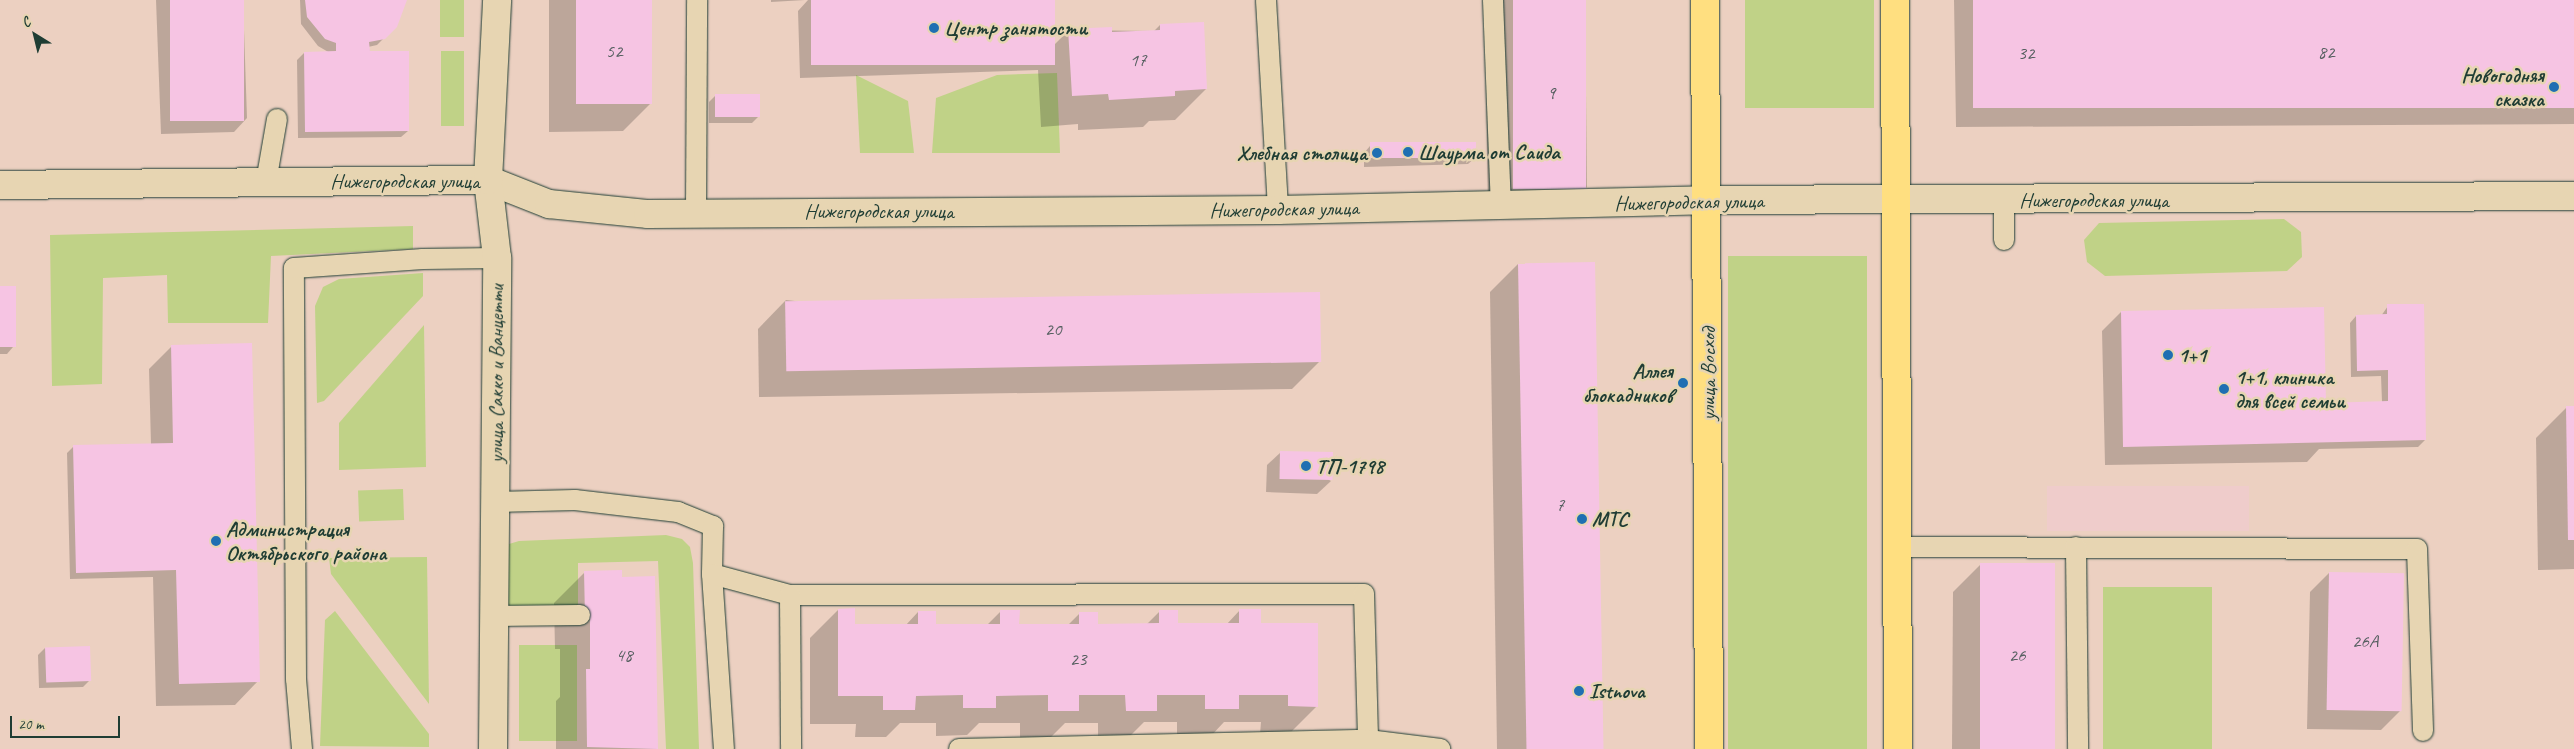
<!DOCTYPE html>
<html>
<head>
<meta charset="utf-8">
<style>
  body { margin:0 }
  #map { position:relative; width:2574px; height:749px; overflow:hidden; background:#ecd0c1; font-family:Caveat,sans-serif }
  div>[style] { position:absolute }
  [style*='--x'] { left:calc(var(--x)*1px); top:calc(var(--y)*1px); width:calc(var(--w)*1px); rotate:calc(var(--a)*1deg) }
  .built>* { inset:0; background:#efcccb; transform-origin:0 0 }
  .green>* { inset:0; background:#c0d287; transform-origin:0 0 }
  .shadow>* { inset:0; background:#0003 }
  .building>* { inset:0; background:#f6c4e3; transform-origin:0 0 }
  .roads { filter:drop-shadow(0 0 1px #1f3d34) drop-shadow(0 0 1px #1f3d34) }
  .service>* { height:20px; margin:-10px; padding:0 10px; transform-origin:10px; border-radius:10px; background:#e7d5b2 }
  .minor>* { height:28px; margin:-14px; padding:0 14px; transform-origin:14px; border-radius:14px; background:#e7d5b2 }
  .primary>* { height:28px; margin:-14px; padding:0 14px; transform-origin:14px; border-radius:14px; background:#ffdf80 }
  .dots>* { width:14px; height:14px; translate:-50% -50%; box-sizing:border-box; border:2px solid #e7d5b2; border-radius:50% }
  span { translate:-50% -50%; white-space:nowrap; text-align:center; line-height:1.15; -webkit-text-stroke:5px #e7d5b2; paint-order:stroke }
  .number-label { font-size:19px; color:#555f60 }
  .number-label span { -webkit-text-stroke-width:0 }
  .poi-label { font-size:21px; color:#1f3d34; font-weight:700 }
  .left { translate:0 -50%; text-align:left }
  .right { translate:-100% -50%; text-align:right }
  .street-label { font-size:21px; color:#1f3d34 }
  .north { position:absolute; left:10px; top:10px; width:50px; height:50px; -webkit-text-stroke:4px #e7d5b2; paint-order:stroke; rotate:324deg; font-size:14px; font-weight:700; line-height:20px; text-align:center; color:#1f3d34 }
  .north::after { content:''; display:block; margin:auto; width:18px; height:22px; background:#1f3d34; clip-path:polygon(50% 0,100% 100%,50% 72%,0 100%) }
  .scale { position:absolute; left:10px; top:716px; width:110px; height:22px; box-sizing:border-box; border:2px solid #1f3d34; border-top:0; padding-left:6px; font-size:15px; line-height:18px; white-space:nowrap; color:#1f3d34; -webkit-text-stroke:4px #e7d5b2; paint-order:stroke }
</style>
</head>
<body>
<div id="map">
  <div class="built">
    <div style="left:2047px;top:486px;width:202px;height:45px"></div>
  </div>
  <div class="green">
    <div style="left:440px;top:0;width:24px;height:37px"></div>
    <div style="left:1745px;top:0;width:129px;height:108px"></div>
    <div style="left:441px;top:51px;width:23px;height:75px"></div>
    <div style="clip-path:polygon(1057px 73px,1060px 153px,932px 153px,936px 98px,997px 75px)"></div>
    <div style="clip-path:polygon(856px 75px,908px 101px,914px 153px,860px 153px)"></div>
    <div style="clip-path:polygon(2284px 219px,2301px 232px,2302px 257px,2287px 271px,2105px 276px,2087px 262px,2084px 240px,2099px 223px)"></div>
    <div style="clip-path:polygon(413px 226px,413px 249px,271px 256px,268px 323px,168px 323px,167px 275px,103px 278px,102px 384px,52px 386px,50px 235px)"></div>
    <div style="left:1867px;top:256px;width:493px;height:139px;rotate:90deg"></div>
    <div style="clip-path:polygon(423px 273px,423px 296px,324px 401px,317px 403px,315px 306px,323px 287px,339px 279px)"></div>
    <div style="clip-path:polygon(424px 325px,426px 467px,339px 470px,339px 423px)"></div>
    <div style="left:403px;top:489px;width:31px;height:45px;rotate:88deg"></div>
    <div style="clip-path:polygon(666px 535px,682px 539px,690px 547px,693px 563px,699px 749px,666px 749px,658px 561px,578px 563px,578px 607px,512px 609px,508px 604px,504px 553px,509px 544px,519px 541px)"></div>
    <div style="clip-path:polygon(427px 557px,429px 704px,331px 574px,329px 558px)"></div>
    <div style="left:2212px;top:587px;width:162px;height:109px;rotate:90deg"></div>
    <div style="clip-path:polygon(335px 611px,429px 734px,429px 747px,320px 746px,325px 620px)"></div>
    <div style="left:519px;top:645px;width:58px;height:96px"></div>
  </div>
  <div class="shadow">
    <div style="clip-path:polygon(156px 0,243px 0,247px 118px,234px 132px,161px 134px)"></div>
    <div style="clip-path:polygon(300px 0,406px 0,395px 27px,377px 45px,368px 47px,408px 131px,401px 137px,298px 138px,297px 60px,304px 53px,330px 53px,318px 46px,301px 24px)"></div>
    <div style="clip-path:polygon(549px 0,651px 0,651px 103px,623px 131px,549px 132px)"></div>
    <div style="clip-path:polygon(771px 0,805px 0,771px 2px)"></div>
    <div style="clip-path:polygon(808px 0,1054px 0,1055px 44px,1069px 30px,1154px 31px,1160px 25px,1206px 89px,1175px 120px,1149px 121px,1143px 127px,1078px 130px,1078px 124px,1041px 127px,1038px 70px,800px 78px,798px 11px)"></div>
    <div style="clip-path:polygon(1485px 0,1585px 0,1587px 187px,1559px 215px,1488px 216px)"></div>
    <div style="clip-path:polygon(1954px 0,2077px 0,2077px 3px,2574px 2px,2574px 124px,1956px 127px)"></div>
    <div style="clip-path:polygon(716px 95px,759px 116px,752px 123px,709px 123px,709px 102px)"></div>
    <div style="clip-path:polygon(1370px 146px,1475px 158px,1468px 164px,1364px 167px,1364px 153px)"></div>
    <div style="clip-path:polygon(1518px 264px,1600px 749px,1497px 749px,1490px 292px)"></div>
    <div style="clip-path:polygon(0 287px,13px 347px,7px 354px,0 354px)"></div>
    <div style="clip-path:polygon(786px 300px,1320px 361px,1292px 389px,759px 397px,758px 329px)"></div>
    <div style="clip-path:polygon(2388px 306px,2425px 440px,2418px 447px,2319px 449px,2307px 462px,2105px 465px,2102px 331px,2121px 312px,2325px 406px,2382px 402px,2381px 376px,2351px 377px,2350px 323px,2356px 316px,2381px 316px)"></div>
    <div style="clip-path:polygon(172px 346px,258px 681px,235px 705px,156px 706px,153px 577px,70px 579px,67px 453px,73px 447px,151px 445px,149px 369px)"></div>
    <div style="clip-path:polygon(2566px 408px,2574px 408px,2574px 569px,2538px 570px,2536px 438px)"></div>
    <div style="clip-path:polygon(1281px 452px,1331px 481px,1317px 494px,1266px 492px,1267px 465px)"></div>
    <div style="clip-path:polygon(1981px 564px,2053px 749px,1952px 749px,1953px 592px)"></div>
    <div style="clip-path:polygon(585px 572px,621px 578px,654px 578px,657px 749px,556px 749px,556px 701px,560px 697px,560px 649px,555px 649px,554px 603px)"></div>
    <div style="clip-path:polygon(2329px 573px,2400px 711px,2381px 730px,2307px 729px,2310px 592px)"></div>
    <div style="clip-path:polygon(838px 610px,854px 626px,905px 626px,918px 612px,934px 626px,986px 626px,1001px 611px,1018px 625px,1068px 625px,1080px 613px,1097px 625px,1146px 625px,1160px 611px,1177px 625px,1226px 625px,1240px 610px,1260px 624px,1317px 706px,1289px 734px,1260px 734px,1261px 722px,1224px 722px,1210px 737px,1177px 737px,1177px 722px,1144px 722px,1128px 738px,1098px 738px,1098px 723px,1065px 723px,1050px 738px,1020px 738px,1020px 723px,979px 723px,967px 735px,936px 736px,936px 723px,900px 723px,886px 737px,855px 737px,856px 724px,810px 724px,810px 638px)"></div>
    <div style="clip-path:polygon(45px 648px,90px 680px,83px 687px,39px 688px,38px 655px)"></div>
  </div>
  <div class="building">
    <div style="left:170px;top:0;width:74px;height:121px"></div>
    <div style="clip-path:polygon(305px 0,407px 0,397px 27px,385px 39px,369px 42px,370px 51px,409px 51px,409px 131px,305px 132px,304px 52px,336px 51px,336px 43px,325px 39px,307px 17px)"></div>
    <div style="left:576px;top:0;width:76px;height:104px"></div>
    <div style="left:811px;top:0;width:244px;height:65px"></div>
    <div style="left:1513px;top:0;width:73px;height:189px"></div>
    <div style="left:1973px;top:0;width:601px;height:108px"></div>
    <div style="clip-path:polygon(1204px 22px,1207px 89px,1175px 91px,1175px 96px,1109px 100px,1108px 94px,1072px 96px,1068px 29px,1112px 27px,1112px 32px,1160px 30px,1160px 24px)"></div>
    <div style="left:715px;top:94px;width:45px;height:23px"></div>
    <div style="left:1476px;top:142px;width:16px;height:106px;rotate:90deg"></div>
    <div style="left:1595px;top:262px;width:487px;height:77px;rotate:89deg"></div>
    <div style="left:0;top:286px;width:16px;height:61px"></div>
    <div style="left:1320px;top:292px;width:70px;height:535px;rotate:89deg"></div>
    <div style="clip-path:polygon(2387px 304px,2424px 304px,2426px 440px,2123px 447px,2121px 311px,2324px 307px,2326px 403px,2388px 401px,2388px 370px,2357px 371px,2356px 315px,2387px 314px)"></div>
    <div style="clip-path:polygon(252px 343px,260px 682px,179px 684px,176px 570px,76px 573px,73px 445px,173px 443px,171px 345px)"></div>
    <div style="clip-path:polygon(2566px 406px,2574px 406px,2574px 540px,2568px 540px)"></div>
    <div style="left:1280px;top:451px;width:53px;height:28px;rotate:1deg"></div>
    <div style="left:1980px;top:563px;width:75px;height:186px"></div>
    <div style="clip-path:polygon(622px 570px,622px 577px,655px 576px,658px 749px,587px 747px,586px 669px,590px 669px,590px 619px,585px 618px,584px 571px)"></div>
    <div style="left:2329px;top:572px;width:75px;height:138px;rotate:1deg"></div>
    <div style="clip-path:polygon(855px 608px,855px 624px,918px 624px,918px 611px,936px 611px,936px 624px,1000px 624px,1000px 610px,1020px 610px,1019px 624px,1079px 624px,1079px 612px,1098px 612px,1098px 624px,1159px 623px,1159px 610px,1178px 610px,1178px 623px,1239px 623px,1239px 609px,1261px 609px,1261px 623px,1318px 623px,1318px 707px,1288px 706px,1288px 695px,1239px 695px,1239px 709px,1205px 709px,1205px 695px,1157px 695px,1157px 711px,1126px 711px,1125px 695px,1079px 695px,1079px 711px,1048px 711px,1048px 695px,996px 696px,996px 708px,963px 708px,963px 695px,916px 696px,915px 710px,883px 710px,883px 696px,838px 696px,838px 609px)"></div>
    <div style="left:90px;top:646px;width:35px;height:45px;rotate:88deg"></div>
  </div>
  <div class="roads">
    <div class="service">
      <div style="--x:1266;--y:0;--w:210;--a:86.7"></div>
      <div style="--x:1493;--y:0;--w:207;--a:87.8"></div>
      <div style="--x:266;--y:182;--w:64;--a:-80.1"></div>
      <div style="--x:2004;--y:200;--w:40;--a:90"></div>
      <div style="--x:696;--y:213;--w:213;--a:-89.7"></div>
      <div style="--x:495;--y:502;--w:80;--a:-1.4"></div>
      <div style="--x:575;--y:500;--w:104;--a:6.6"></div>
      <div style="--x:678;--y:512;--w:38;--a:22"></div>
      <div style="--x:713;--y:526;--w:48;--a:91.2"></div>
      <div style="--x:712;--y:574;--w:175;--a:86.1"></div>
      <div style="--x:1895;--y:547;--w:522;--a:0.22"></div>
      <div style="--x:2417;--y:549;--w:182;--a:88.1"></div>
      <div style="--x:2076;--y:547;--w:202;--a:89.4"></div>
      <div style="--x:712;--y:574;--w:81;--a:15.1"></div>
      <div style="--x:790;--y:595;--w:574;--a:-0.1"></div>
      <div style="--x:1364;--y:594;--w:146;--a:88.4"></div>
      <div style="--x:790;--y:595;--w:154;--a:89.6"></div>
      <div style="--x:494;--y:616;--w:86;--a:-0.7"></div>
      <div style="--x:302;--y:749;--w:70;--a:-94.9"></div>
      <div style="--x:296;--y:679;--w:411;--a:-90.3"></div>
      <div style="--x:294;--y:268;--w:129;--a:-4"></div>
      <div style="--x:423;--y:259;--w:74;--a:-0.8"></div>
      <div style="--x:959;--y:749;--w:409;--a:-1.3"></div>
      <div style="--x:1368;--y:740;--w:73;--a:7.1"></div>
    </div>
    <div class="minor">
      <div style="--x:0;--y:185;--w:488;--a:-0.6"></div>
      <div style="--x:488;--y:180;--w:66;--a:21.5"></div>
      <div style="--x:549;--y:204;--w:100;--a:5.8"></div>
      <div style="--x:648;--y:214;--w:630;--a:-0.36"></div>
      <div style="--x:1278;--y:210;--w:427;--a:-1.3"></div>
      <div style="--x:1705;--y:200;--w:869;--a:-0.26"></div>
      <div style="--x:493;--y:749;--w:491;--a:-89.5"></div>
      <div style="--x:497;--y:258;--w:79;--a:-96.6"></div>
      <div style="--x:488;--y:180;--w:180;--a:-87.1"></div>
    </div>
    <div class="primary">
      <div style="--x:1705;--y:0;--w:749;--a:89.69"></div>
      <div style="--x:1895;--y:0;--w:749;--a:89.77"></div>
    </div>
  </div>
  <div class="dots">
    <div style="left:934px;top:28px;background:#1f6fb2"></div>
    <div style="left:2554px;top:87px;background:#1f6fb2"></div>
    <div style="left:1408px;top:152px;background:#1f6fb2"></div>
    <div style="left:1377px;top:153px;background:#1f6fb2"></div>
    <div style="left:2168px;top:355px;background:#1f6fb2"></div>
    <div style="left:1683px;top:383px;background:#1f6fb2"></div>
    <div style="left:2224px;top:389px;background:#1f6fb2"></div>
    <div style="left:1306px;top:466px;background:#1f6fb2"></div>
    <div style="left:1582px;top:519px;background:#1f6fb2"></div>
    <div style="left:216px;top:541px;background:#1f6fb2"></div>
    <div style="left:1579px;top:691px;background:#1f6fb2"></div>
  </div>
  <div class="number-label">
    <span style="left:614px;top:52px">52</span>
    <span style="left:2326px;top:53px">82</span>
    <span style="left:2026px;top:54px">32</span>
    <span style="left:1138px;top:61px">17</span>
    <span style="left:1551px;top:94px">9</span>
    <span style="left:1053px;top:330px">20</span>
    <span style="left:1560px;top:506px">7</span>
    <span style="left:2365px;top:642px">26А</span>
    <span style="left:624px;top:656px">48</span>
    <span style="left:2017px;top:656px">26</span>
    <span style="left:1078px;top:660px">23</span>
  </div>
  <div class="poi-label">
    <span class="left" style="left:944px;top:28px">Центр занятости</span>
    <span class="right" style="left:2544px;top:87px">Новогодняя<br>сказка</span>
    <span class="left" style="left:1418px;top:152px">Шаурма от Саида</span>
    <span class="right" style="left:1367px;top:153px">Хлебная столица</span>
    <span class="left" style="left:2178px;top:355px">1+1</span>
    <span class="right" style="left:1673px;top:383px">Аллея<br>блокадников</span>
    <span class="left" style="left:2235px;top:389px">1+1, клиника<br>для всей семьи</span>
    <span class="left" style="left:1316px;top:466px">ТП-1798</span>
    <span class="left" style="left:1592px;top:519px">МТС</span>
    <span class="left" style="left:226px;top:541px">Администрация<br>Октябрьского района</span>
    <span class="left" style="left:1589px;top:691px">Istnova</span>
  </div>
  <div class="street-label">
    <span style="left:405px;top:181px">Нижегородская улица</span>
    <span style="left:2094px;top:200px">Нижегородская улица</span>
    <span style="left:1689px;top:202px;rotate:-1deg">Нижегородская улица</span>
    <span style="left:1284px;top:209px;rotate:-1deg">Нижегородская улица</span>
    <span style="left:879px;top:211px">Нижегородская улица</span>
    <span style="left:496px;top:374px;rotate:-90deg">улица Сакко и Ванцетти</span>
    <span style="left:1708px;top:374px;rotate:-90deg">улица Восход</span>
  </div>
  <div class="north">С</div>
  <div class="scale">20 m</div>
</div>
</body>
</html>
